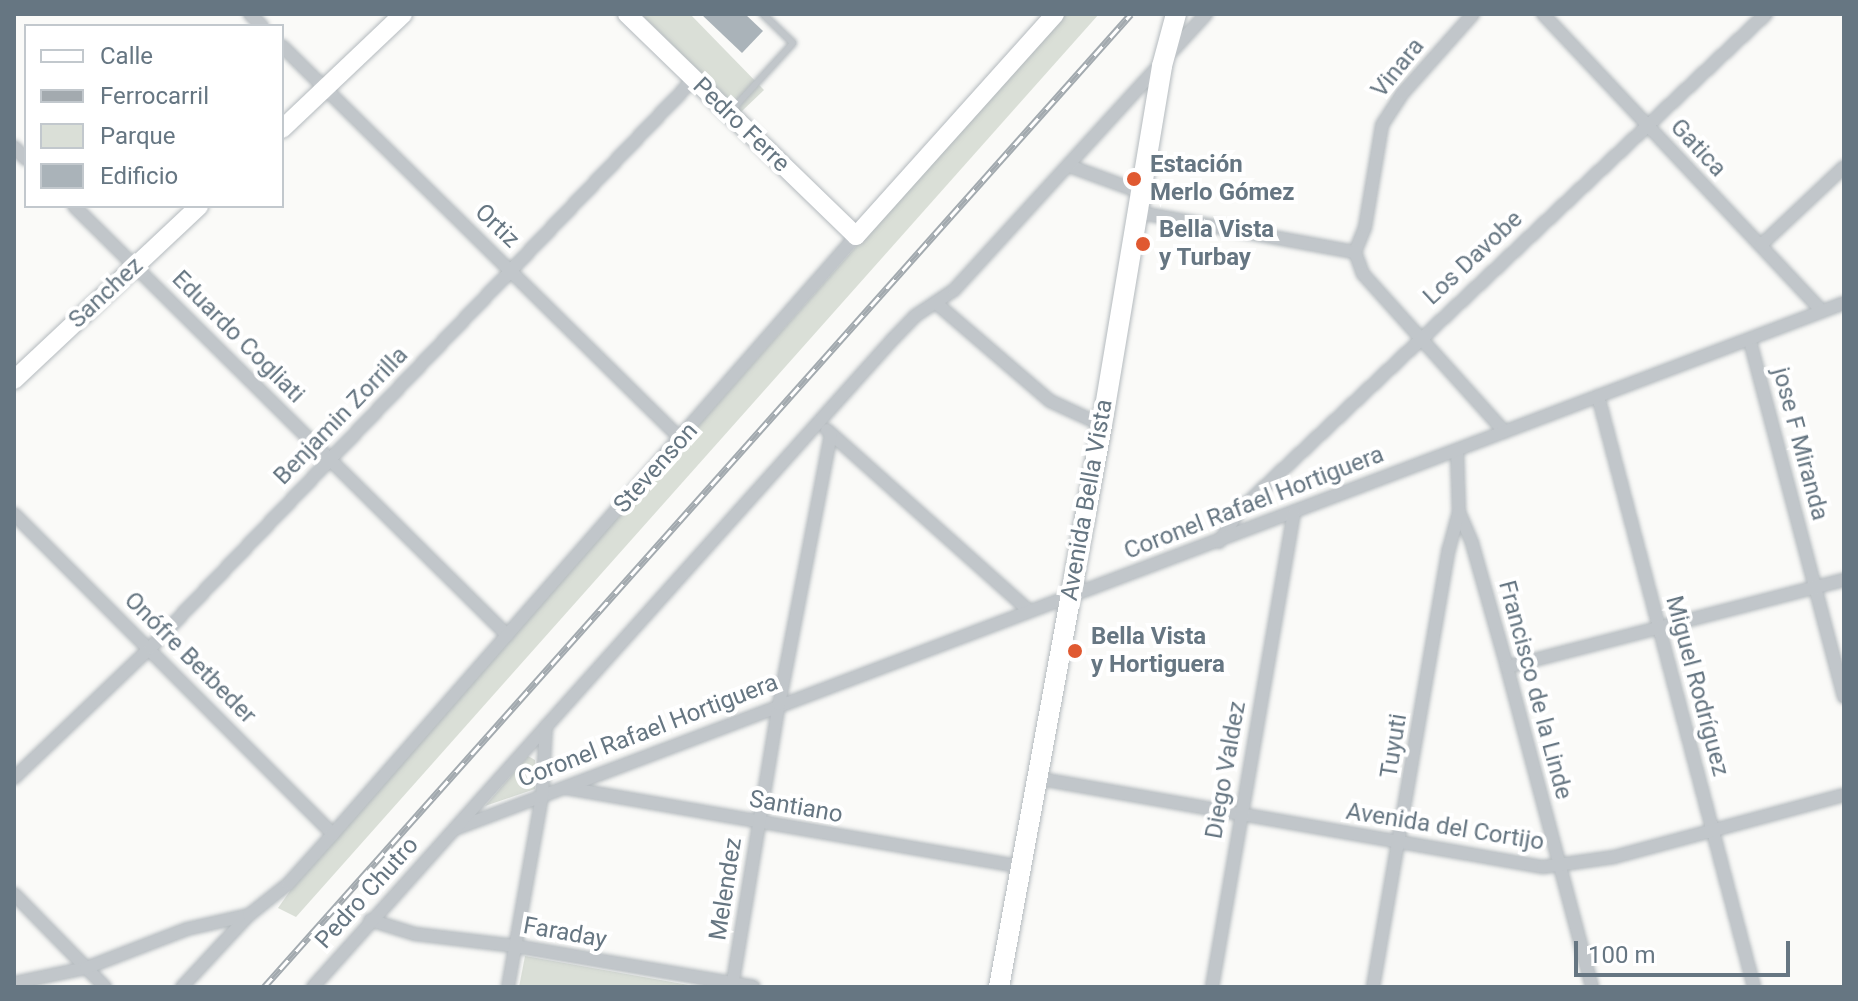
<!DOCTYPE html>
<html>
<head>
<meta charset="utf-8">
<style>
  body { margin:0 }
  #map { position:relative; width:1858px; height:1001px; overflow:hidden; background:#fafaf8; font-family:Roboto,sans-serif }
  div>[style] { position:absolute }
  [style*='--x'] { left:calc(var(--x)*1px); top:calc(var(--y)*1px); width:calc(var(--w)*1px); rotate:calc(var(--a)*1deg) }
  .green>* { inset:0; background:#dadfd7 }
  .building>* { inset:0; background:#aab3b9 }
  .roads { filter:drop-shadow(0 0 2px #b4babe) drop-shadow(0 0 2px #b4babe) }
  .lane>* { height:6px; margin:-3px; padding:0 3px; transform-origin:3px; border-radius:3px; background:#c1c6ca }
  .street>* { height:12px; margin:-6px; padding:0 6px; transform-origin:6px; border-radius:6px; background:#c1c6ca }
  .secondary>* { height:18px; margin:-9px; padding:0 9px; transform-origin:9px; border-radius:9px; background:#fff }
  .primary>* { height:20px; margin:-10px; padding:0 10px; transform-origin:10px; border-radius:10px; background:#fff }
  .rail>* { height:7px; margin-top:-3.5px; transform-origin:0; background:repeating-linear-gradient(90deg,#fff 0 12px,#a3aaaf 0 24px); box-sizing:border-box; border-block:2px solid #a3aaaf }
  .dots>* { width:22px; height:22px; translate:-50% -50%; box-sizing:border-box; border:4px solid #fff; border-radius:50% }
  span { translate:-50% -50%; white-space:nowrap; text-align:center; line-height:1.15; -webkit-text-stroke:8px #fff; paint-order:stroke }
  .street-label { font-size:24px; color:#667682 }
  .poi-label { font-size:24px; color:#667682; font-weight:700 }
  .left { translate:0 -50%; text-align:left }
  .frame { position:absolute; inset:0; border:16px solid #667682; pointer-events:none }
  .legend { position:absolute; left:24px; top:24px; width:260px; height:184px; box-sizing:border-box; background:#fff; border:2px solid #c2c8cd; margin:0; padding:10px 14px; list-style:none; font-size:24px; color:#667682 }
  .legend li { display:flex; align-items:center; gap:16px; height:40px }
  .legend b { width:40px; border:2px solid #c2c8cd }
  .scale { position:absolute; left:1574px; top:941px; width:216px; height:36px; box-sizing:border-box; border:4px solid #667682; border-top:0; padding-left:10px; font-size:24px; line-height:28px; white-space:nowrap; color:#667682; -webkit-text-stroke:6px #fff; paint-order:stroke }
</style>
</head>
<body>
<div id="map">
  <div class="green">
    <div style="clip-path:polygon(641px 14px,690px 14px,764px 90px,741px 112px)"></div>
    <div style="clip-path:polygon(1061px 14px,1099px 14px,296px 917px,278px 908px,299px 878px)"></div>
    <div style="clip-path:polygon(528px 756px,535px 760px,535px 789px,485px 806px)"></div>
    <div style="clip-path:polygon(525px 956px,700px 987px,519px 987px)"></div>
  </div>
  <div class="building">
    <div style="clip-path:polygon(701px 14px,745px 14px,763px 31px,742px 53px)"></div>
  </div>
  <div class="roads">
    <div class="lane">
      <div style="--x:731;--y:111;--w:92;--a:-47.6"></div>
      <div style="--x:793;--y:43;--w:42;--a:-136"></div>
    </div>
    <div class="street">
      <div style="--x:250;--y:14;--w:17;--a:45"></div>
      <div style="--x:1543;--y:14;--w:407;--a:46.8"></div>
      <div style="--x:282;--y:46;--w:560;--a:44.57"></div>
      <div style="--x:14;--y:147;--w:17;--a:45"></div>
      <div style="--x:1069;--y:166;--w:76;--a:20.1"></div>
      <div style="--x:74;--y:206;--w:610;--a:44.73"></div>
      <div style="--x:1136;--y:212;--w:223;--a:10.4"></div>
      <div style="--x:1761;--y:245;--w:114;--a:-43.2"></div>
      <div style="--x:1355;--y:252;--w:27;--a:-68"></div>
      <div style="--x:1365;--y:227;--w:103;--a:-80.5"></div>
      <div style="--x:1382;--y:125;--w:37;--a:-57"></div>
      <div style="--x:1402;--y:94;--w:107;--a:-48.4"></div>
      <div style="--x:1355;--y:252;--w:23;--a:70"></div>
      <div style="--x:1363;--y:274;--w:212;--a:48.1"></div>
      <div style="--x:936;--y:303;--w:150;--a:40.7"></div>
      <div style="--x:1050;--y:401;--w:57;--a:24.8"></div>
      <div style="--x:1750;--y:341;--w:368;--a:75.2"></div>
      <div style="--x:1598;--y:396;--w:611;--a:75.21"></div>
      <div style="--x:827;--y:430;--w:270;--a:41.8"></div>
      <div style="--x:1457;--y:450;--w:62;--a:88.2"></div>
      <div style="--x:1459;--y:512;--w:34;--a:67"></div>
      <div style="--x:1472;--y:543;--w:129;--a:74.2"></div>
      <div style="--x:1507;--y:667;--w:331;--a:75.1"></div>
      <div style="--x:14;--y:514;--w:452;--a:45.1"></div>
      <div style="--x:1219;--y:542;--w:38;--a:-57"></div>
      <div style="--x:1240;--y:510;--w:723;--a:-43.32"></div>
      <div style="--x:1507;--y:667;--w:348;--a:-14.5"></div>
      <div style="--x:14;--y:778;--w:188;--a:-43.7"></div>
      <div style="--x:150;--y:648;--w:787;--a:-46.29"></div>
      <div style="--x:1035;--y:778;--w:516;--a:9.94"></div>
      <div style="--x:1543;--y:867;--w:72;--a:-8"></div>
      <div style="--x:1614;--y:857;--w:238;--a:-15.1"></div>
      <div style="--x:566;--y:788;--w:460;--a:9.8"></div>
      <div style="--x:455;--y:829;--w:1485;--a:-20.74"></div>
      <div style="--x:14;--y:894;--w:130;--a:45.6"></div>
      <div style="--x:370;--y:920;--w:47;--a:17.3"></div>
      <div style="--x:415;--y:934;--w:101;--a:6.8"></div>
      <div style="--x:515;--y:946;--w:242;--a:9.7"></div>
      <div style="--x:14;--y:983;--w:74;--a:-11.8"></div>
      <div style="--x:86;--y:968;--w:108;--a:-21.1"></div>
      <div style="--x:187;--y:929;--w:64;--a:-12.7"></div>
      <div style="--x:182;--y:987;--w:98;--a:-47.1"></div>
      <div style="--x:249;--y:915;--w:50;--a:-38.5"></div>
      <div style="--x:288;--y:884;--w:67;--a:-48"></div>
      <div style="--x:333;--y:834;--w:794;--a:-48.83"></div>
      <div style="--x:313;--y:987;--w:870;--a:-48.17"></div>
      <div style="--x:893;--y:339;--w:32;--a:-46"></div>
      <div style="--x:915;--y:316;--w:47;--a:-33.7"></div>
      <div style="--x:954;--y:290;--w:374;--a:-47.6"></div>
      <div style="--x:508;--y:987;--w:193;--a:-79.9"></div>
      <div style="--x:542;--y:797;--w:71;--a:-86.8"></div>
      <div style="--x:732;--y:987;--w:287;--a:-80.6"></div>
      <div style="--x:779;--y:704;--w:275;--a:-79.1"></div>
      <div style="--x:1212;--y:987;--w:481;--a:-80.2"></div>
      <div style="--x:1373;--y:987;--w:445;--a:-80.2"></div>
      <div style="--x:1449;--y:549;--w:38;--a:-75"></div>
    </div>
    <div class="secondary">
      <div style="--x:627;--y:14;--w:319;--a:44.1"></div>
      <div style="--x:856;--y:236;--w:298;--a:-48.1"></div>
      <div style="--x:282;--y:129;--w:167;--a:-43.5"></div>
      <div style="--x:14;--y:380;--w:254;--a:-43.2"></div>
    </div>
    <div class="primary">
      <div style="--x:999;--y:987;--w:571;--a:-79.61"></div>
      <div style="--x:1102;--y:425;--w:364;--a:-80.5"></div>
      <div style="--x:1162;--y:66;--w:54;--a:-74.9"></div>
    </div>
  </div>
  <div class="rail">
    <div style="--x:264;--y:987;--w:1303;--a:-48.3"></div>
  </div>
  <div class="dots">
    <div style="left:1134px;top:179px;background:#e05931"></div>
    <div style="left:1143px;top:244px;background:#e05931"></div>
    <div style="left:1075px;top:651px;background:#e05931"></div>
  </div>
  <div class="street-label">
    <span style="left:1398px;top:68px;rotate:-51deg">Vinara</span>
    <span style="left:741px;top:125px;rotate:44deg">Pedro Ferre</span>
    <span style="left:1698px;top:148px;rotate:47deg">Gatica</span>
    <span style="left:497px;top:226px;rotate:44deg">Ortiz</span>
    <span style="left:1473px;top:258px;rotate:-43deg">Los Davobe</span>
    <span style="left:106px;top:293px;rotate:-43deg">Sanchez</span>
    <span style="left:238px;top:337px;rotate:45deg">Eduardo Cogliati</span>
    <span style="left:341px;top:416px;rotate:-46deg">Benjamin Zorrilla</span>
    <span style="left:1800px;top:444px;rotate:75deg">jose F Miranda</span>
    <span style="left:656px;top:468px;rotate:-48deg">Stevenson</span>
    <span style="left:1087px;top:500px;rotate:-80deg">Avenida Bella Vista</span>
    <span style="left:1254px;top:503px;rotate:-21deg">Coronel Rafael Hortiguera</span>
    <span style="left:190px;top:658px;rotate:45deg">Onófre Betbeder</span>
    <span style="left:1697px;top:686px;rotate:75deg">Miguel Rodríguez</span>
    <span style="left:1535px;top:690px;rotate:75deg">Francisco de la Linde</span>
    <span style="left:648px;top:731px;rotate:-21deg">Coronel Rafael Hortiguera</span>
    <span style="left:1394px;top:746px;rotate:-81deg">Tuyuti</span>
    <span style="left:1226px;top:770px;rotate:-80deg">Diego Valdez</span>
    <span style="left:796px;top:807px;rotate:10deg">Santiano</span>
    <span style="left:1445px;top:827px;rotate:9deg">Avenida del Cortijo</span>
    <span style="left:726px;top:889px;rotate:-81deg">Melendez</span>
    <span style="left:367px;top:893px;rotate:-48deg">Pedro Chutro</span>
    <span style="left:565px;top:933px;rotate:10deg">Faraday</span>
  </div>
  <div class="poi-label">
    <span class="left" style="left:1150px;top:179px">Estación<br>Merlo Gómez</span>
    <span class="left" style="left:1159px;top:244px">Bella Vista<br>y Turbay</span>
    <span class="left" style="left:1091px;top:651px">Bella Vista<br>y Hortiguera</span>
  </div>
  <div class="frame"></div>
  <ul class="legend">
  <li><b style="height:10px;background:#fff"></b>Calle</li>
  <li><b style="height:10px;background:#a3aaaf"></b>Ferrocarril</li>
  <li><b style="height:22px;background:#dadfd7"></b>Parque</li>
  <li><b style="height:22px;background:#aab3b9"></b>Edificio</li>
  </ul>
  <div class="scale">100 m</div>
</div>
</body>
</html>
